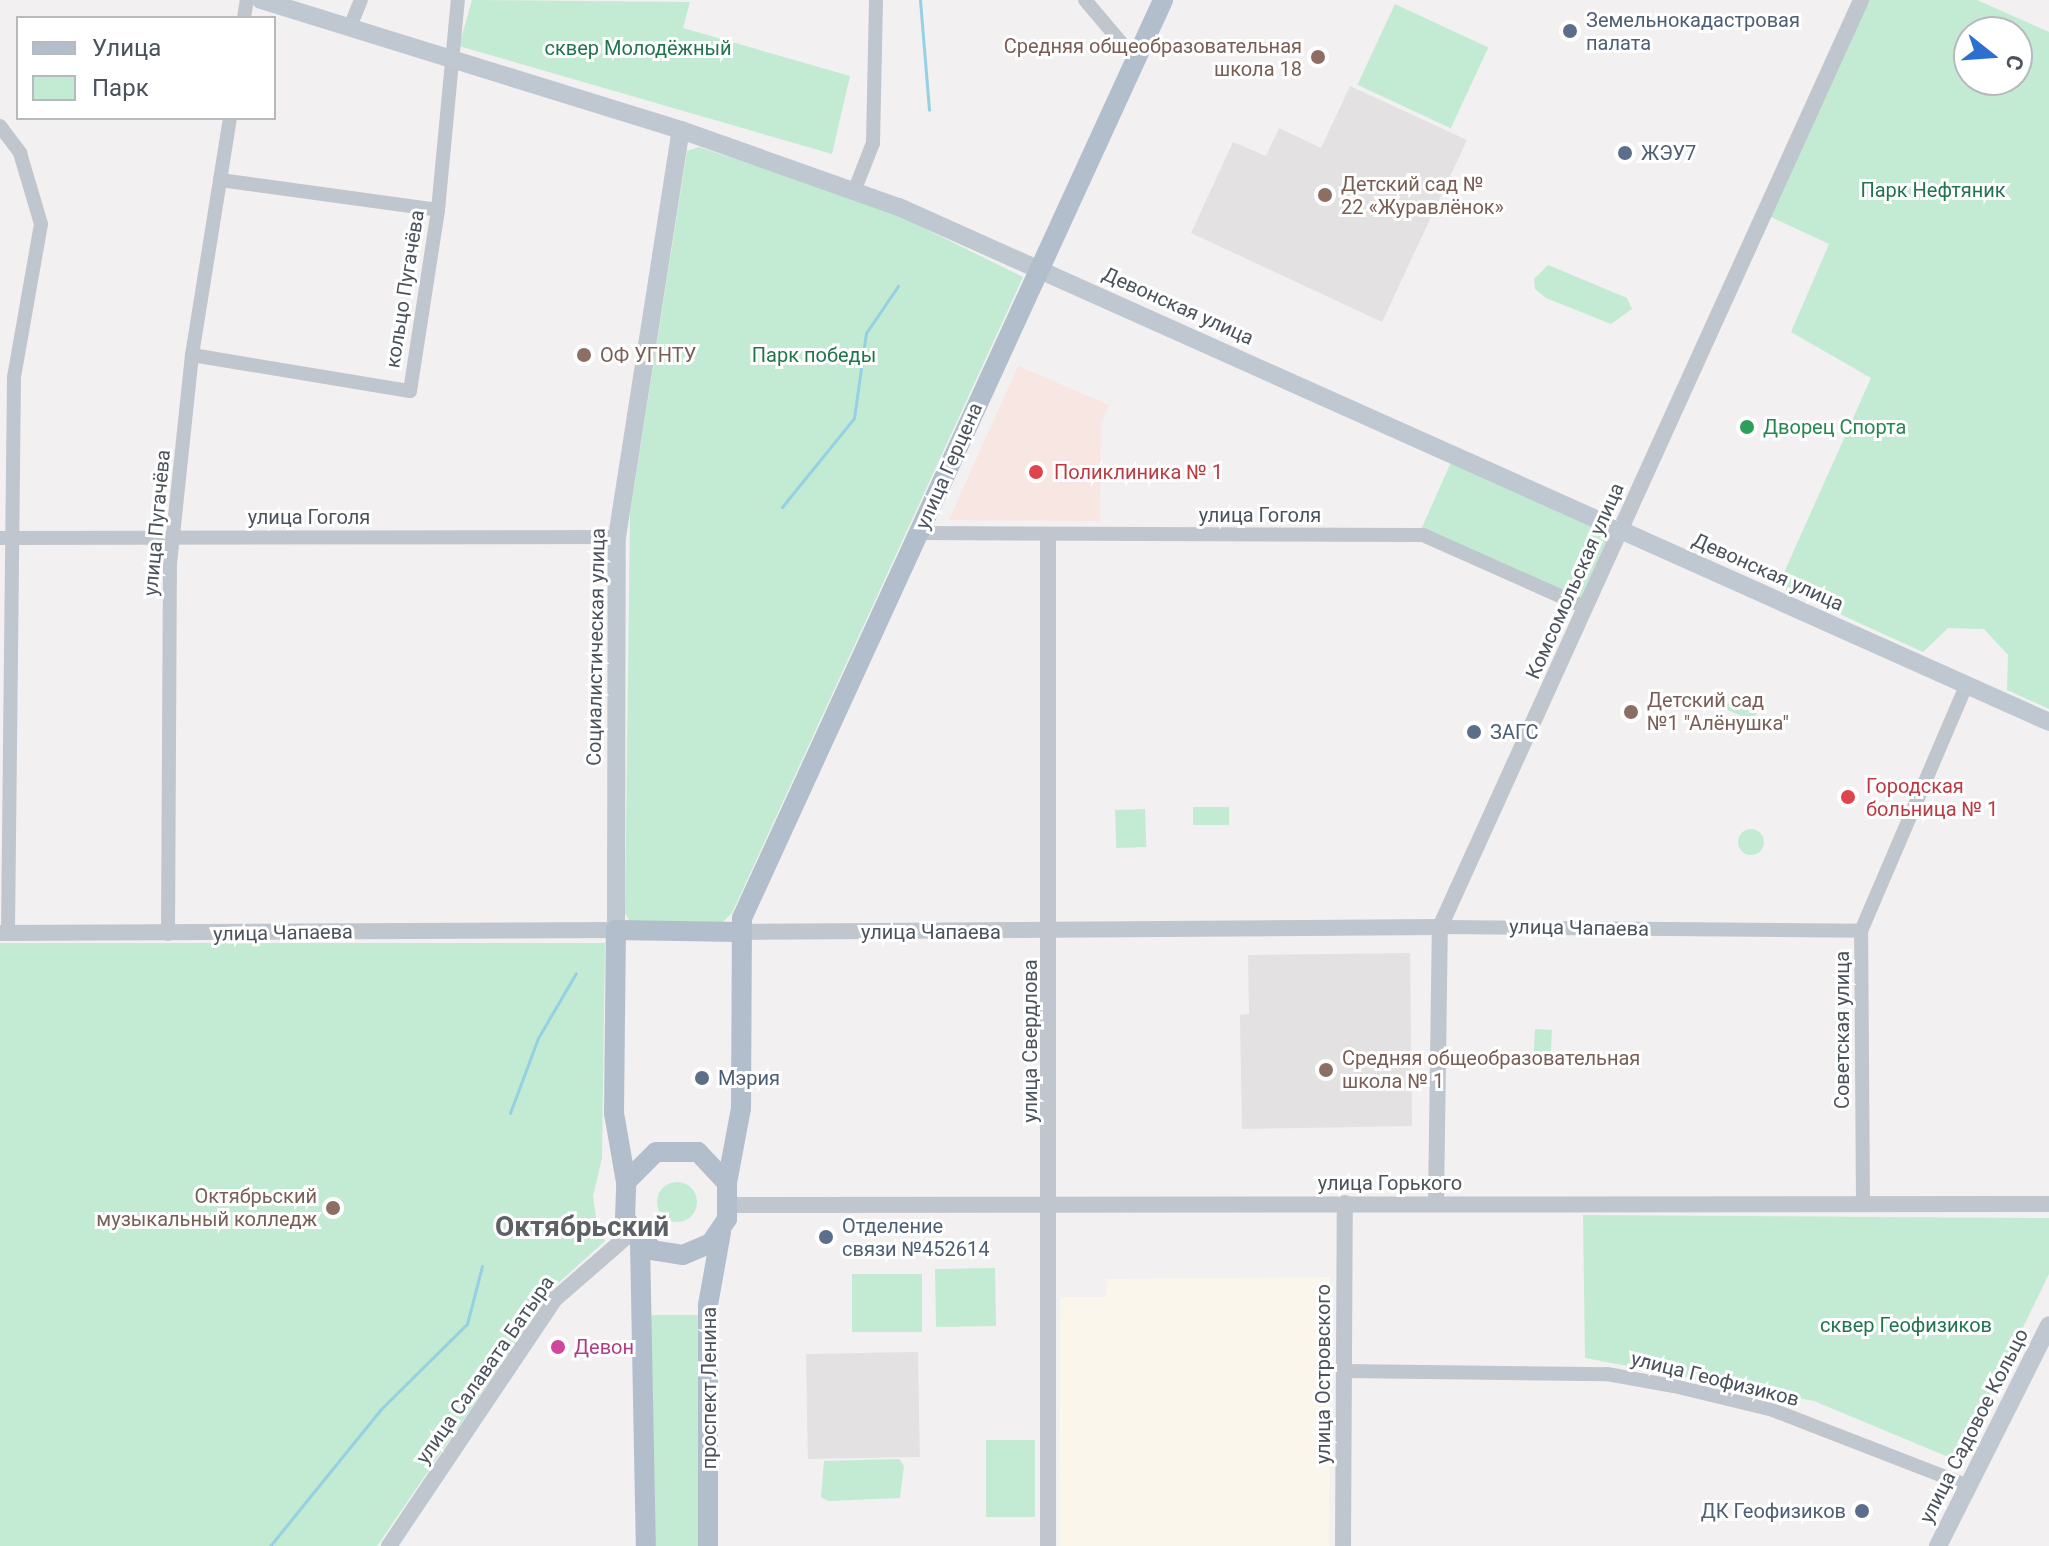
<!DOCTYPE html>
<html>
<head>
<meta charset="utf-8">
<style>
  body { margin:0 }
  #map { position:relative; width:2049px; height:1546px; overflow:hidden; background:#f2f0f0; font-family:Roboto,sans-serif }
  div>[style] { position:absolute }
  [style*='--x'] { left:calc(var(--x)*1px); top:calc(var(--y)*1px); width:calc(var(--w)*1px); rotate:calc(var(--a)*1deg) }
  .commercial>* { inset:0; background:#faf6eb }
  .education>* { inset:0; background:#e3e1e1; transform-origin:0 0 }
  .medical>* { inset:0; background:#f8e6e3 }
  .green>* { inset:0; background:#c3ebd3; transform-origin:0 0 }
  .round { border-radius:50% }
  .stream>* { height:3px; margin:-1.5px; padding:0 1.5px; transform-origin:1.5px; border-radius:1.5px; background:#95d0e3 }
  .minor>* { height:14px; margin:-7px; padding:0 7px; transform-origin:7px; border-radius:7px; background:#c0c6cd }
  .tertiary>* { height:16px; margin:-8px; padding:0 8px; transform-origin:8px; border-radius:8px; background:#c0c6cd }
  .secondary>* { height:18px; margin:-9px; padding:0 9px; transform-origin:9px; border-radius:9px; background:#bfc7d1 }
  .primary>* { height:20px; margin:-10px; padding:0 10px; transform-origin:10px; border-radius:10px; background:#b2becb }
  .dots>* { width:22px; height:22px; translate:-50% -50%; box-sizing:border-box; border:4px solid #fff; border-radius:50% }
  span { translate:-50% -50%; white-space:nowrap; text-align:center; line-height:1.15; -webkit-text-stroke:6px #fff; paint-order:stroke }
  .service-label { font-size:20px; color:#4e5e75 }
  .left { translate:0 -50%; text-align:left }
  .right { translate:-100% -50%; text-align:right }
  .education-label { font-size:20px; color:#785e54 }
  .park-label { font-size:20px; color:#21754e }
  .street-label { font-size:20px; color:#4a525b }
  .leisure-label { font-size:20px; color:#27864d }
  .health-label { font-size:20px; color:#be3a42 }
  .hotel-label { font-size:20px; color:#b23c85 }
  .district-label { font-size:28px; color:#5d6064; font-weight:700 }
  .legend { position:absolute; left:16px; top:16px; width:260px; height:104px; box-sizing:border-box; background:#fff; border:2px solid #b7babd; margin:0; padding:10px 14px; list-style:none; font-size:24px; color:#4a525b }
  .legend li { display:flex; align-items:center; gap:16px; height:40px }
  .legend b { width:40px; border:2px solid #b7babd }
  .north { position:absolute; left:1953px; top:16px; width:80px; height:80px; box-sizing:border-box; background:#fff; border:2px solid #b7babd; border-radius:50%; rotate:107deg; font-size:22px; font-weight:700; line-height:32px; text-align:center; color:#4a525b }
  .north::after { content:''; display:block; margin:auto; width:28px; height:36px; background:#2d6fcf; clip-path:polygon(50% 0,100% 100%,50% 72%,0 100%) }
</style>
</head>
<body>
<div id="map">
  <div class="commercial">
    <div style="clip-path:polygon(1330px 1277px,1329px 1546px,1059px 1546px,1060px 1297px,1106px 1297px,1107px 1279px)"></div>
  </div>
  <div class="education">
    <div style="clip-path:polygon(1350px 86px,1467px 140px,1382px 322px,1191px 233px,1233px 142px,1266px 156px,1279px 128px,1321px 148px)"></div>
    <div style="clip-path:polygon(1410px 953px,1412px 1126px,1242px 1129px,1240px 1015px,1249px 1014px,1248px 955px)"></div>
    <div style="left:918px;top:1352px;width:105px;height:112px;rotate:89deg"></div>
  </div>
  <div class="medical">
    <div style="clip-path:polygon(1018px 366px,1109px 405px,1101px 423px,1100px 521px,949px 520px)"></div>
  </div>
  <div class="green">
    <div style="clip-path:polygon(472px 0,690px 2px,683px 28px,850px 76px,832px 154px,459px 46px)"></div>
    <div style="clip-path:polygon(evenodd,1868px 0,1977px 0,2049px 32px,2049px 709px,2007px 690px,2008px 655px,1984px 629px,1948px 628px,1923px 652px,1778px 586px,1871px 378px,1791px 332px,1829px 244px,1769px 216px,1868px 0,1969px 32px,2017px 32px,2017px 80px,1969px 80px,1969px 32px)"></div>
    <div style="left:1395px;top:4px;width:103px;height:89px;rotate:25deg"></div>
    <div style="clip-path:polygon(699px 147px,881px 207px,1023px 277px,732px 913px,723px 922px,630px 922px,625px 913px,630px 513px,687px 151px)"></div>
    <div style="clip-path:polygon(1548px 265px,1627px 298px,1632px 309px,1611px 324px,1546px 298px,1535px 289px,1534px 279px)"></div>
    <div style="left:1452px;top:460px;width:174px;height:76px;rotate:24deg"></div>
    <div style="clip-path:polygon(1740px 698px,1760px 707px,1753px 721px,1725px 709px,1730px 699px)"></div>
    <div style="left:1229px;top:807px;width:18px;height:36px;rotate:90deg"></div>
    <div style="left:1145px;top:809px;width:38px;height:30px;rotate:88deg"></div>
    <div class="round" style="left:1738px;top:829px;width:26px;height:26px"></div>
    <div style="clip-path:polygon(0 943px,605px 943px,602px 1158px,593px 1196px,597px 1225px,605px 1241px,555px 1286px,377px 1546px,0 1546px)"></div>
    <div style="left:1535px;top:1029px;width:17px;height:32px;rotate:3deg"></div>
    <div class="round" style="left:657px;top:1182px;width:40px;height:40px"></div>
    <div style="clip-path:polygon(1583px 1215px,2049px 1218px,2049px 1274px,1958px 1461px,1814px 1401px,1585px 1358px)"></div>
    <div style="left:995px;top:1268px;width:58px;height:60px;rotate:89deg"></div>
    <div style="left:922px;top:1274px;width:58px;height:70px;rotate:90deg"></div>
    <div style="left:648px;top:1315px;width:54px;height:231px"></div>
    <div style="left:986px;top:1440px;width:49px;height:77px"></div>
    <div style="clip-path:polygon(899px 1459px,904px 1466px,900px 1498px,828px 1501px,821px 1497px,824px 1461px)"></div>
  </div>
  <div class="stream">
    <div style="--x:920;--y:0;--w:110;--a:85.3"></div>
    <div style="--x:782;--y:507;--w:114;--a:-51"></div>
    <div style="--x:854;--y:418;--w:86;--a:-82"></div>
    <div style="--x:866;--y:333;--w:57;--a:-55.8"></div>
    <div style="--x:510;--y:1113;--w:80;--a:-69.5"></div>
    <div style="--x:538;--y:1038;--w:75;--a:-59.7"></div>
    <div style="--x:270;--y:1546;--w:175;--a:-51"></div>
    <div style="--x:380;--y:1410;--w:122;--a:-44.7"></div>
    <div style="--x:467;--y:1324;--w:60;--a:-75.5"></div>
  </div>
  <div class="minor">
    <div style="--x:1085;--y:0;--w:76;--a:49.8"></div>
    <div style="--x:244;--y:18;--w:18;--a:-81"></div>
    <div style="--x:350;--y:27;--w:29;--a:-68"></div>
    <div style="--x:0;--y:126;--w:34;--a:53"></div>
    <div style="--x:20;--y:153;--w:74;--a:73.5"></div>
    <div style="--x:41;--y:224;--w:155;--a:100"></div>
    <div style="--x:14;--y:377;--w:556;--a:90.62"></div>
    <div style="--x:220;--y:180;--w:220;--a:7.8"></div>
    <div style="--x:855;--y:189;--w:49;--a:-68.6"></div>
    <div style="--x:873;--y:143;--w:143;--a:-88.8"></div>
    <div style="--x:192;--y:355;--w:221;--a:9.4"></div>
    <div style="--x:410;--y:391;--w:183;--a:-81.2"></div>
    <div style="--x:438;--y:210;--w:211;--a:-84.6"></div>
    <div style="--x:919;--y:533;--w:504;--a:0.23"></div>
    <div style="--x:1423;--y:535;--w:177;--a:24"></div>
    <div style="--x:0;--y:538;--w:617;--a:-0.09"></div>
    <div style="--x:1440;--y:927;--w:421;--a:0.5"></div>
    <div style="--x:168;--y:934;--w:370;--a:-89.7"></div>
    <div style="--x:170;--y:564;--w:210;--a:-84"></div>
    <div style="--x:192;--y:355;--w:240;--a:-80.9"></div>
    <div style="--x:1863;--y:1203;--w:272;--a:-90.4"></div>
    <div style="--x:1861;--y:931;--w:267;--a:-66.8"></div>
    <div style="--x:1344;--y:1371;--w:263;--a:0.7"></div>
    <div style="--x:1607;--y:1374;--w:68;--a:10.2"></div>
    <div style="--x:1674;--y:1386;--w:99;--a:13.5"></div>
    <div style="--x:1770;--y:1409;--w:213;--a:21.2"></div>
  </div>
  <div class="tertiary">
    <div style="--x:740;--y:932;--w:700;--a:-0.41"></div>
    <div style="--x:0;--y:933;--w:616;--a:-0.28"></div>
    <div style="--x:1436;--y:1203;--w:276;--a:-89.2"></div>
    <div style="--x:1440;--y:927;--w:1018;--a:-65.57"></div>
    <div style="--x:730;--y:1205;--w:1319;--a:-0.04"></div>
    <div style="--x:389;--y:1546;--w:298;--a:-56.1"></div>
    <div style="--x:555;--y:1299;--w:102;--a:-41"></div>
    <div style="--x:1048;--y:1546;--w:1011;--a:-90"></div>
    <div style="--x:1343;--y:1546;--w:343;--a:-89.7"></div>
  </div>
  <div class="secondary">
    <div style="--x:261;--y:0;--w:440;--a:17.2"></div>
    <div style="--x:681;--y:130;--w:231;--a:19.5"></div>
    <div style="--x:899;--y:207;--w:1260;--a:24.12"></div>
    <div style="--x:616;--y:930;--w:393;--a:-89.9"></div>
    <div style="--x:617;--y:537;--w:412;--a:-81.1"></div>
    <div style="--x:1938;--y:1546;--w:247;--a:-63.3"></div>
  </div>
  <div class="primary">
    <div style="--x:626;--y:1182;--w:42;--a:-45"></div>
    <div style="--x:656;--y:1152;--w:42;--a:0"></div>
    <div style="--x:698;--y:1152;--w:42;--a:46.9"></div>
    <div style="--x:727;--y:1183;--w:36;--a:90"></div>
    <div style="--x:727;--y:1219;--w:29;--a:124"></div>
    <div style="--x:711;--y:1243;--w:30;--a:157"></div>
    <div style="--x:683;--y:1255;--w:30;--a:-171"></div>
    <div style="--x:653;--y:1250;--w:42;--a:-132.1"></div>
    <div style="--x:625;--y:1219;--w:37;--a:-88"></div>
    <div style="--x:626;--y:1182;--w:70;--a:-99.9"></div>
    <div style="--x:614;--y:1113;--w:183;--a:-89.4"></div>
    <div style="--x:616;--y:930;--w:124;--a:0.9"></div>
    <div style="--x:727;--y:1183;--w:76;--a:-79.4"></div>
    <div style="--x:741;--y:1108;--w:190;--a:-89.7"></div>
    <div style="--x:742;--y:918;--w:1010;--a:-65.36"></div>
    <div style="--x:640;--y:1242;--w:304;--a:88.9"></div>
    <div style="--x:708;--y:1546;--w:241;--a:-90"></div>
    <div style="--x:708;--y:1305;--w:74;--a:-79.9"></div>
  </div>
  <div class="dots">
    <div style="left:1570px;top:31px;background:#5c6f8a"></div>
    <div style="left:1318px;top:57px;background:#8d6e63"></div>
    <div style="left:1625px;top:153px;background:#5c6f8a"></div>
    <div style="left:1325px;top:195px;background:#8d6e63"></div>
    <div style="left:584px;top:355px;background:#8d6e63"></div>
    <div style="left:1747px;top:427px;background:#2e9e5b"></div>
    <div style="left:1036px;top:472px;background:#e0444e"></div>
    <div style="left:1631px;top:712px;background:#8d6e63"></div>
    <div style="left:1474px;top:732px;background:#5c6f8a"></div>
    <div style="left:1848px;top:797px;background:#e0444e"></div>
    <div style="left:1326px;top:1070px;background:#8d6e63"></div>
    <div style="left:702px;top:1078px;background:#5c6f8a"></div>
    <div style="left:333px;top:1208px;background:#8d6e63"></div>
    <div style="left:826px;top:1237px;background:#5c6f8a"></div>
    <div style="left:558px;top:1347px;background:#d1479c"></div>
    <div style="left:1862px;top:1511px;background:#5c6f8a"></div>
  </div>
  <div class="service-label">
    <span class="left" style="left:1586px;top:32px">Земельнокадастровая<br>палата</span>
    <span class="left" style="left:1641px;top:153px">ЖЭУ7</span>
    <span class="left" style="left:1490px;top:732px">ЗАГС</span>
    <span class="left" style="left:718px;top:1078px">Мэрия</span>
    <span class="left" style="left:842px;top:1238px">Отделение<br>связи №452614</span>
    <span class="right" style="left:1846px;top:1511px">ДК Геофизиков</span>
  </div>
  <div class="education-label">
    <span class="right" style="left:1302px;top:58px">Средняя общеобразовательная<br>школа 18</span>
    <span class="left" style="left:1341px;top:196px">Детский сад №<br>22 «Журавлёнок»</span>
    <span class="left" style="left:600px;top:355px">ОФ УГНТУ</span>
    <span class="left" style="left:1647px;top:712px">Детский сад<br>№1 "Алёнушка"</span>
    <span class="left" style="left:1342px;top:1070px">Средняя общеобразовательная<br>школа № 1</span>
    <span class="right" style="left:317px;top:1208px">Октябрьский<br>музыкальный колледж</span>
  </div>
  <div class="park-label">
    <span style="left:638px;top:48px">сквер Молодёжный</span>
    <span style="left:1933px;top:190px">Парк Нефтяник</span>
    <span style="left:814px;top:355px">Парк победы</span>
    <span style="left:1906px;top:1325px">cквер Геофизиков</span>
  </div>
  <div class="street-label">
    <span style="left:405px;top:289px;rotate:-81deg">кольцо Пугачёва</span>
    <span style="left:1178px;top:306px;rotate:24deg">Девонская улица</span>
    <span style="left:949px;top:466px;rotate:-66deg">улица Герцена</span>
    <span style="left:1260px;top:515px">улица Гоголя</span>
    <span style="left:309px;top:517px">улица Гоголя</span>
    <span style="left:157px;top:523px;rotate:-85deg">улица Пугачёва</span>
    <span style="left:1768px;top:572px;rotate:24deg">Девонская улица</span>
    <span style="left:1575px;top:581px;rotate:-66deg">Комсомольская улица</span>
    <span style="left:596px;top:647px;rotate:-89deg">Социалистическая улица</span>
    <span style="left:1579px;top:928px;rotate:1deg">улица Чапаева</span>
    <span style="left:931px;top:932px">улица Чапаева</span>
    <span style="left:283px;top:933px;rotate:-1deg">улица Чапаева</span>
    <span style="left:1842px;top:1030px;rotate:-90deg">Советская улица</span>
    <span style="left:1030px;top:1041px;rotate:-90deg">улица Свердлова</span>
    <span style="left:1390px;top:1183px">улица Горького</span>
    <span style="left:485px;top:1370px;rotate:-55deg">улица Салавата Батыра</span>
    <span style="left:1323px;top:1374px;rotate:-90deg">улица Островского</span>
    <span style="left:1715px;top:1379px;rotate:14deg">улица Геофизиков</span>
    <span style="left:709px;top:1388px;rotate:-90deg">проспект Ленина</span>
    <span style="left:1974px;top:1426px;rotate:-63deg">улица Садовое Кольцо</span>
  </div>
  <div class="leisure-label">
    <span class="left" style="left:1763px;top:427px">Дворец Спорта</span>
  </div>
  <div class="health-label">
    <span class="left" style="left:1054px;top:472px">Поликлиника № 1</span>
    <span class="left" style="left:1866px;top:798px">Городская<br>больница № 1</span>
  </div>
  <div class="hotel-label">
    <span class="left" style="left:574px;top:1347px">Девон</span>
  </div>
  <div class="district-label">
    <span style="left:582px;top:1227px">Октябрьский</span>
  </div>
  <ul class="legend">
  <li><b style="height:10px;background:#b2becb"></b>Улица</li>
  <li><b style="height:22px;background:#c3ebd3"></b>Парк</li>
  </ul>
  <div class="north">С</div>
</div>
</body>
</html>
